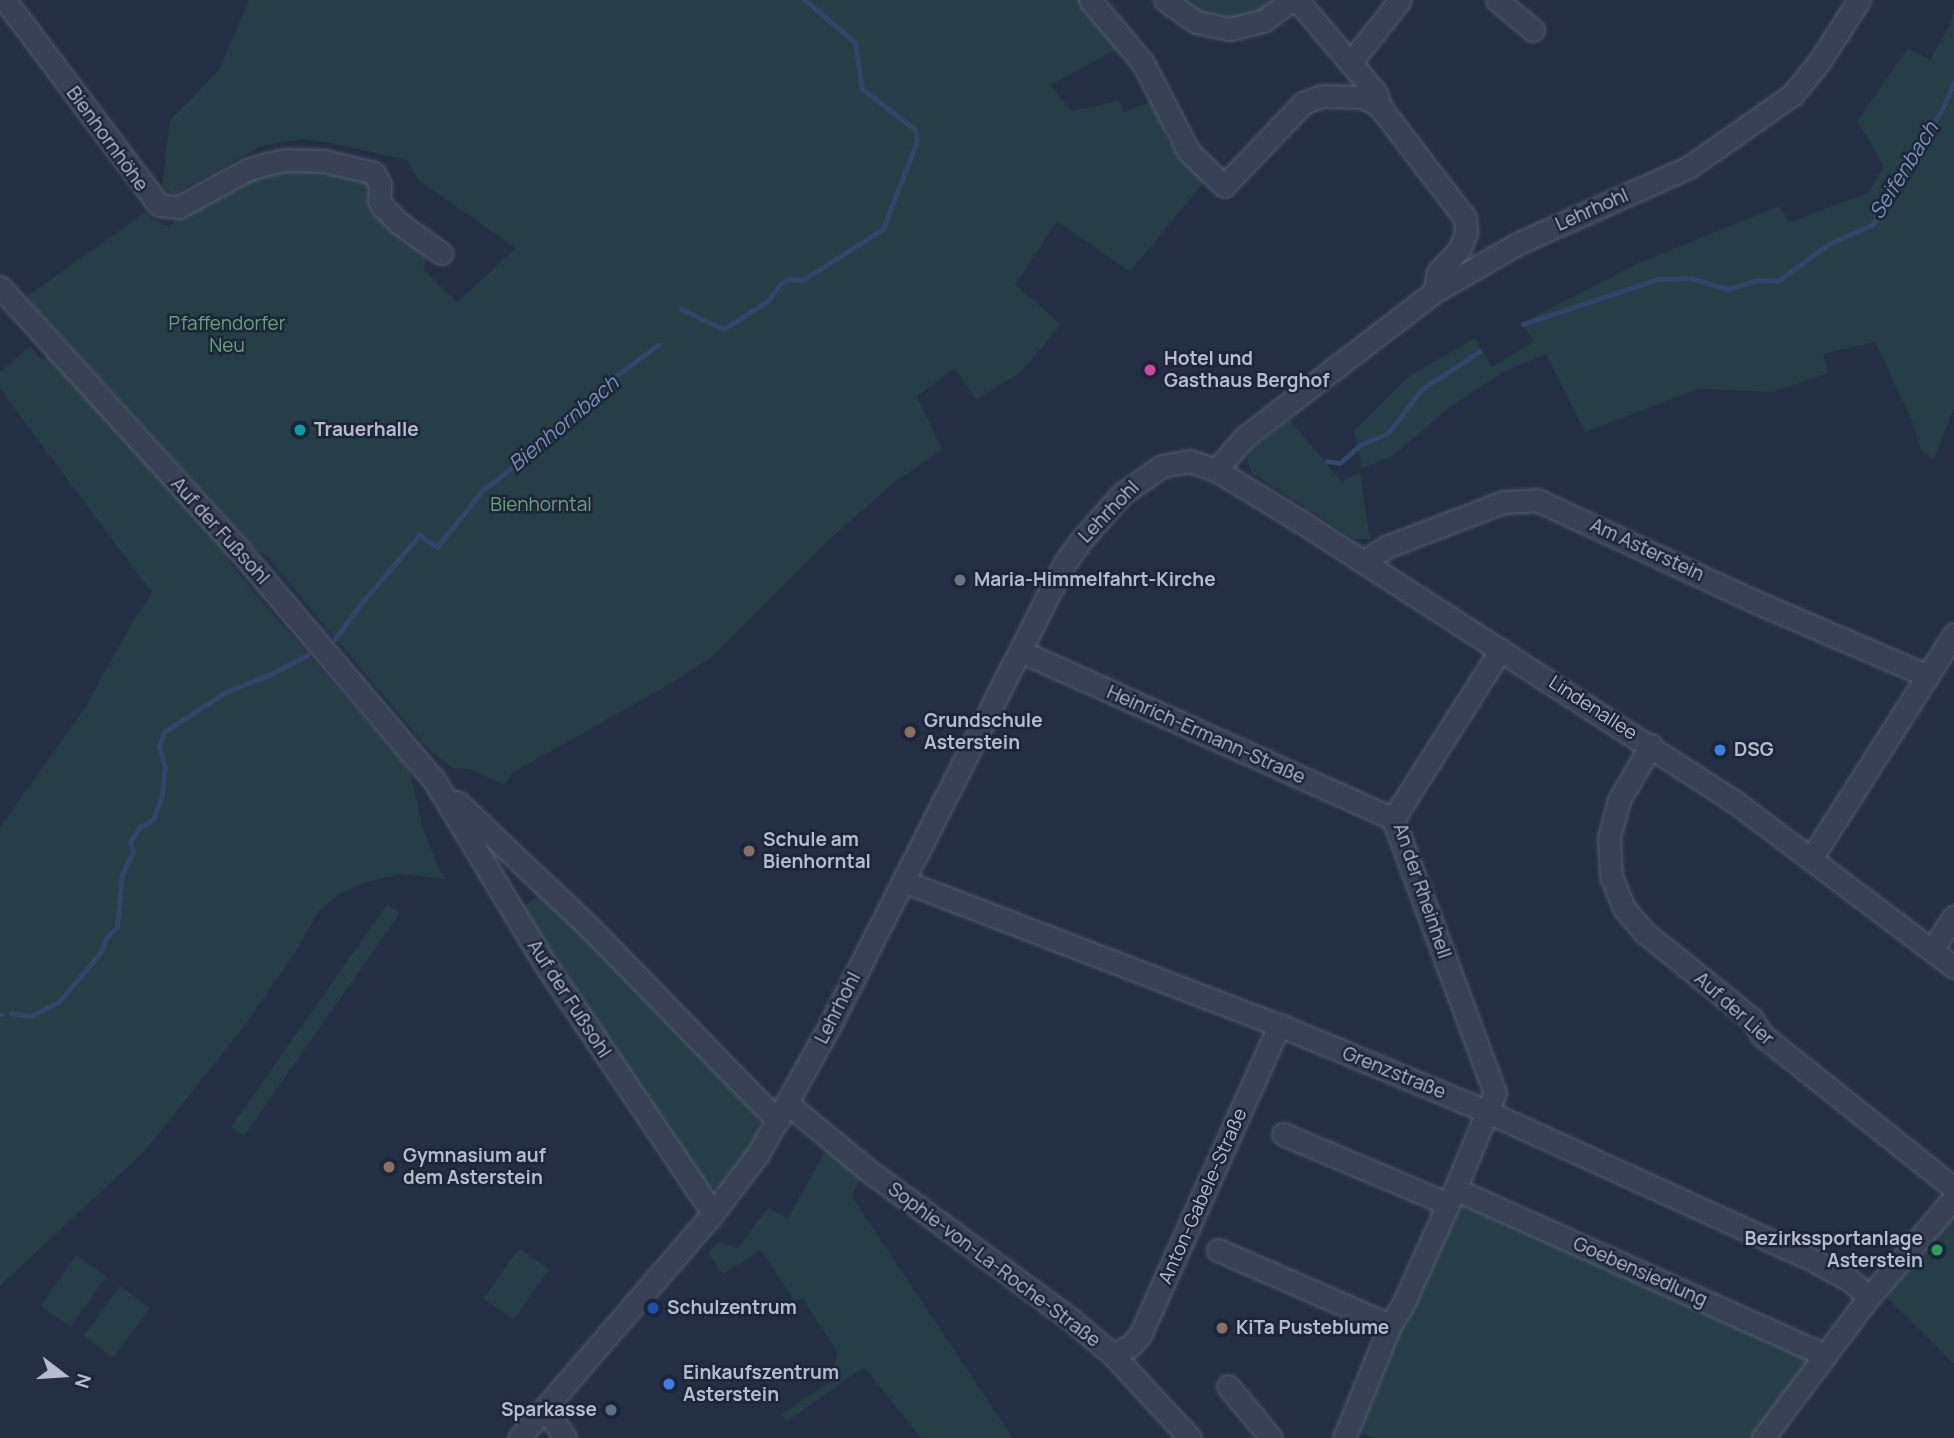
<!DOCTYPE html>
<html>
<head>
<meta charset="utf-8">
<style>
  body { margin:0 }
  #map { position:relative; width:1954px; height:1438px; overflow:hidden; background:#242e44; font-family:Manrope,sans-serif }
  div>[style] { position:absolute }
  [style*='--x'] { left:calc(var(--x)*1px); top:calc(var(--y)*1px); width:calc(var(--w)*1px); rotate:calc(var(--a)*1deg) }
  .green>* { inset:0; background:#263e45; transform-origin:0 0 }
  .stream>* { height:4.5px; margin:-2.25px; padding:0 2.25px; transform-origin:2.25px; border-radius:2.25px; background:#34456b }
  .roads { filter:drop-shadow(0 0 2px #545c6e) drop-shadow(0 0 2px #545c6e) }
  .minor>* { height:21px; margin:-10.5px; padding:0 10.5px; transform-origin:10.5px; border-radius:10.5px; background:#394154 }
  .dots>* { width:19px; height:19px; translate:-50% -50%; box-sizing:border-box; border:4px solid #1d2639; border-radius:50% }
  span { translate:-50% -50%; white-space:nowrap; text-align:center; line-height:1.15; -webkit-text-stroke:5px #1d2639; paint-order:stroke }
  .street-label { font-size:19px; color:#b6bccd }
  .park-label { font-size:19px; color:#6ba07d }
  .poi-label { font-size:19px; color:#b6bccd; font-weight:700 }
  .left { translate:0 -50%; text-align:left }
  .right { translate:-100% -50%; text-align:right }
  .water-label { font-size:21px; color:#7b8eb7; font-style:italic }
  .north { position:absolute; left:28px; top:1340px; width:70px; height:70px; -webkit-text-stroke:5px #1d2639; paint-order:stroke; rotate:107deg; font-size:19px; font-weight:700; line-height:28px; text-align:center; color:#b6bccd }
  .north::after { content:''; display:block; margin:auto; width:24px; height:32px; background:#b6bccd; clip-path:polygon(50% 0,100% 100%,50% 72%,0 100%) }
</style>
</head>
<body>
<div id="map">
  <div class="green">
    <div style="clip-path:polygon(249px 0,1080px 0,1121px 47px,1050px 85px,1072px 111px,1119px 101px,1124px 112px,1153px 101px,1168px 143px,1210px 175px,1130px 272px,1057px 221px,1015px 285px,1061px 324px,1021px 372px,976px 400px,955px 368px,917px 396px,942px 449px,895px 482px,831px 538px,713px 656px,672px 683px,512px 773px,505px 785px,470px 769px,453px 768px,431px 752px,268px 558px,252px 546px,26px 297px,146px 212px,152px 220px,169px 226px,190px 209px,247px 176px,293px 166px,357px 173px,372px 185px,371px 208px,428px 256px,423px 269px,457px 302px,516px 248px,418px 180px,407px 160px,335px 144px,302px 139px,261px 146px,174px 194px,162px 187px,170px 120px,219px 70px)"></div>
    <div style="clip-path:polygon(1175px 0,1284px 0,1272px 10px,1217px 21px)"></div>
    <div style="clip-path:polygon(1954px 6px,1954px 408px,1934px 459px,1921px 451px,1913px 423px,1875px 342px,1823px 354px,1828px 373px,1772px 392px,1698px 389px,1585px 432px,1546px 354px,1503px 372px,1450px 407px,1394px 455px,1362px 468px,1354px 431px,1408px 377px,1475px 338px,1492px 367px,1533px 342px,1522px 323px,1639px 263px,1779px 206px,1790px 222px,1868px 193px,1884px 166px,1857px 121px,1908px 48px,1930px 60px,1950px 24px)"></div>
    <div style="clip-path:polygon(30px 346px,42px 360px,48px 356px,178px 494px,233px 555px,228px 560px,255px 594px,410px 770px,422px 826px,439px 869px,446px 879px,400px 874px,367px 882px,341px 893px,319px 911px,296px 951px,246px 1024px,145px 1151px,0 1286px,0 827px,84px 709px,129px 628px,152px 593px,0 389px,0 372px)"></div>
    <div style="clip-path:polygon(1290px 420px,1342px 482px,1360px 472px,1370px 539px,1355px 539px,1251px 472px,1247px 459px,1250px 450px)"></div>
    <div style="clip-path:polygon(531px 880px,758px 1115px,760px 1133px,722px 1188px,706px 1187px,510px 892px,513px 890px,525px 905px,537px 896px,527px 882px)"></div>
    <div style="left:387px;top:904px;width:16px;height:272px;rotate:35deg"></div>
    <div style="clip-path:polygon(827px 1148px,864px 1175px,851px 1195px,1013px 1438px,921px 1438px,864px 1367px,786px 1422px,782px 1414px,833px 1379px,837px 1351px,802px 1298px,795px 1302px,761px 1250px,723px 1274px,708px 1253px,719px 1241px,737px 1249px,768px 1207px,787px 1219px)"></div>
    <div style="clip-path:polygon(1457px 1199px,1818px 1355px,1754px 1438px,1373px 1438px,1353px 1429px)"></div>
    <div style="clip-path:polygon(1954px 1211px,1954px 1364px,1886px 1297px,1890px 1292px,1887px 1289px)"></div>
    <div style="left:519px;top:1248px;width:37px;height:62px;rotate:35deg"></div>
    <div style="left:76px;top:1255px;width:37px;height:62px;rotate:35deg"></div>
    <div style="left:120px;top:1286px;width:37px;height:62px;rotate:36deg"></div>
  </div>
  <div class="stream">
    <div style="--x:681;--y:309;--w:47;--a:24.9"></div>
    <div style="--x:724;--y:329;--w:52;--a:-32.5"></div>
    <div style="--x:768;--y:301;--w:19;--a:-55"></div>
    <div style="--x:779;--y:285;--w:12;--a:-31"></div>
    <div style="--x:789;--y:279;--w:14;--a:4"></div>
    <div style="--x:803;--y:280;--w:95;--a:-32.5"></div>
    <div style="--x:883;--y:229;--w:94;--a:-68.9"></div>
    <div style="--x:917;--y:141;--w:11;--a:-100"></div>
    <div style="--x:915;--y:130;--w:67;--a:-142.3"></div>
    <div style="--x:862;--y:89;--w:47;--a:-98.7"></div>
    <div style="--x:855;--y:43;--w:66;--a:-139.3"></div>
    <div style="--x:1523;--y:324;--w:142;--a:-18.4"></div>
    <div style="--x:1658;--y:279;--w:33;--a:-2"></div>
    <div style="--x:1691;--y:278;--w:39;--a:17"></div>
    <div style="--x:1728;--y:289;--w:31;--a:-17"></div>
    <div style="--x:1758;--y:280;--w:20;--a:3"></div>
    <div style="--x:1778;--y:281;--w:63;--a:-36"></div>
    <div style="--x:1829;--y:244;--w:47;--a:-23.8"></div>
    <div style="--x:1872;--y:225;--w:77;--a:-56.7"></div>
    <div style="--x:1914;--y:161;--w:30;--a:-69"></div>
    <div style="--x:1925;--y:133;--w:24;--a:-52"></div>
    <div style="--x:1940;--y:114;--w:35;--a:-66"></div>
    <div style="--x:1327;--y:461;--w:13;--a:9"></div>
    <div style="--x:1340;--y:463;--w:27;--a:-42"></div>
    <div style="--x:1360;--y:445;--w:30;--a:-23"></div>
    <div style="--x:1388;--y:433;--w:56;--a:-52.3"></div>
    <div style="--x:1422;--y:389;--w:68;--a:-33"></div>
    <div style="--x:335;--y:639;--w:47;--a:-53.6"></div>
    <div style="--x:363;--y:601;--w:87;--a:-49.2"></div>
    <div style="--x:420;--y:535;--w:21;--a:35"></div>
    <div style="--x:437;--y:547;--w:72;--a:-51.2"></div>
    <div style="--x:482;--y:491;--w:39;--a:-38"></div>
    <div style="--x:513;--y:467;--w:55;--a:-43.5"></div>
    <div style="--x:553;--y:429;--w:34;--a:-30"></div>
    <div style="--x:582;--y:412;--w:46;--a:-47.6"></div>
    <div style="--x:613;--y:378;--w:56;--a:-36.3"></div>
    <div style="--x:11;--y:1013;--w:20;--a:9"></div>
    <div style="--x:31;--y:1016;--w:31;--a:-27"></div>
    <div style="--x:59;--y:1002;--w:65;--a:-50"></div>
    <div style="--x:101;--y:952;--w:15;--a:-70"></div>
    <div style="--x:106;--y:938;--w:16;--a:-45"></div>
    <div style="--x:117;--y:927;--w:53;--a:-84.6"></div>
    <div style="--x:122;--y:874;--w:25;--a:-63"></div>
    <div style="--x:133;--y:852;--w:10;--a:-107"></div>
    <div style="--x:130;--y:842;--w:17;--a:-57"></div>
    <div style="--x:139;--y:828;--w:16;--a:-30"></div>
    <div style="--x:153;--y:820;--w:27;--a:-70"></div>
    <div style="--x:162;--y:795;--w:28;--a:-84"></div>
    <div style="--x:165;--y:767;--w:21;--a:-107"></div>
    <div style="--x:159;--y:747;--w:16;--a:-72"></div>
    <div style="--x:164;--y:732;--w:74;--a:-32.8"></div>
    <div style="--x:226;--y:692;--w:46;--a:-21.6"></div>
    <div style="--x:269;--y:675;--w:43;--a:-27.8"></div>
    <div style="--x:0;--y:1015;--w:2;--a:0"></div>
  </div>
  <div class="roads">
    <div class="minor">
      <div style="--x:5;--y:0;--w:256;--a:53.1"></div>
      <div style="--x:159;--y:205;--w:20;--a:6"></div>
      <div style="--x:179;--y:207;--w:77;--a:-28.6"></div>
      <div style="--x:247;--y:170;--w:21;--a:-17"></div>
      <div style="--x:267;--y:164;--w:18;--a:-13"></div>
      <div style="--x:285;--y:160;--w:39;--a:1"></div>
      <div style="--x:324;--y:161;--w:51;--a:13.5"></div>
      <div style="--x:374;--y:173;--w:13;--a:63"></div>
      <div style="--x:380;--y:185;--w:15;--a:94"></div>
      <div style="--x:379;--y:200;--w:8;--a:60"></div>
      <div style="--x:383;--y:207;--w:23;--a:45"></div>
      <div style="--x:399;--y:223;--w:52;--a:35.5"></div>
      <div style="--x:1090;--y:0;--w:82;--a:49.9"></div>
      <div style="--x:1143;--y:63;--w:100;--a:62.7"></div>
      <div style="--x:1189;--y:152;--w:49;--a:44.2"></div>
      <div style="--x:1224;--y:186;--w:115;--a:-46.4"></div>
      <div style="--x:1303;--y:103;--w:20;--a:-20"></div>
      <div style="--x:1322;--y:96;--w:41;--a:1.4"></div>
      <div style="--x:1363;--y:97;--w:20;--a:30"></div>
      <div style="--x:1165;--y:0;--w:38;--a:35"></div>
      <div style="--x:1196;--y:22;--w:35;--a:12"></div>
      <div style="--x:1230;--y:29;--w:34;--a:-14"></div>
      <div style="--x:1263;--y:21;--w:36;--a:-36"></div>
      <div style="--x:1297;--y:0;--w:122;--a:49.7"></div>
      <div style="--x:1376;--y:93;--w:15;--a:74"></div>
      <div style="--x:1380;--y:107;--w:140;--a:52.6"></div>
      <div style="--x:1465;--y:218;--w:15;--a:86"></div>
      <div style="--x:1466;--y:233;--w:18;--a:112"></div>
      <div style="--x:1459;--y:250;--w:30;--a:134"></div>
      <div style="--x:1438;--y:272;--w:20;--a:101"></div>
      <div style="--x:1497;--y:0;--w:47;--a:39.8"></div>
      <div style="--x:1351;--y:62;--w:79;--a:-51.7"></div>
      <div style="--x:0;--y:287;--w:355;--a:47.7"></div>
      <div style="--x:239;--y:550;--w:302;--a:49.7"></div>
      <div style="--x:434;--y:780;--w:215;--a:58.9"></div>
      <div style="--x:545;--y:964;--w:300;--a:56"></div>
      <div style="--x:1216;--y:470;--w:44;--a:-48.7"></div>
      <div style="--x:1245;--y:437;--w:238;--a:-37.5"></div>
      <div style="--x:1434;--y:292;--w:96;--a:-30"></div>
      <div style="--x:1517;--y:244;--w:188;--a:-24.1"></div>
      <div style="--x:1689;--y:167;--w:126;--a:-35"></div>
      <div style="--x:1792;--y:95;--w:43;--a:-50.7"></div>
      <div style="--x:1819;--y:62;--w:74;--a:-57.2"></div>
      <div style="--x:1363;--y:562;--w:27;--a:-33"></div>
      <div style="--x:1386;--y:547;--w:126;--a:-20.9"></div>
      <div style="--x:1504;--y:502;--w:33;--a:-3"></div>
      <div style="--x:1537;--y:500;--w:242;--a:25"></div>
      <div style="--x:1756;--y:602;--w:187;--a:23.3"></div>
      <div style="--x:1020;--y:651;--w:409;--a:24.2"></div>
      <div style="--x:1651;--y:745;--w:64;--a:120.2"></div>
      <div style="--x:1619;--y:800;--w:39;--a:105"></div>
      <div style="--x:1609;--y:838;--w:38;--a:87"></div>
      <div style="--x:1611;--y:876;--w:35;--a:68"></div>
      <div style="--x:1624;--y:908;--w:31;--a:50"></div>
      <div style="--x:1644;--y:932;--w:139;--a:38.9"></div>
      <div style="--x:1752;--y:1019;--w:19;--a:58"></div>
      <div style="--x:1762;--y:1035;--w:246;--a:38.6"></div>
      <div style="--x:457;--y:802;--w:178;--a:43.4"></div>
      <div style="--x:586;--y:924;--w:275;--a:45.7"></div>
      <div style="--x:1812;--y:857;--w:264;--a:-57.5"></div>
      <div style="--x:903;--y:881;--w:403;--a:21"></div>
      <div style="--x:1279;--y:1025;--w:226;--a:22.6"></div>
      <div style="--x:1488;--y:1112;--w:359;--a:24.5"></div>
      <div style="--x:1815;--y:1261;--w:41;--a:29.1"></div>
      <div style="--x:1851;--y:1281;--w:24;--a:42"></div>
      <div style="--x:1932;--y:950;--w:40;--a:-57.1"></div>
      <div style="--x:788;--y:1104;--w:105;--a:39.6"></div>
      <div style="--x:869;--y:1171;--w:247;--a:36.3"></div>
      <div style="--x:1068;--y:1317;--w:59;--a:40.2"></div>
      <div style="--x:1113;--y:1355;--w:113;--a:47.1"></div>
      <div style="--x:1283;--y:1134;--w:179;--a:23"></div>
      <div style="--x:1455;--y:1189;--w:406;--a:24.2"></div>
      <div style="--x:1218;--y:1250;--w:188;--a:23.6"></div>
      <div style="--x:1113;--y:1355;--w:19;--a:-28"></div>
      <div style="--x:1130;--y:1346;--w:15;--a:-48"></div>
      <div style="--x:1140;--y:1335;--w:340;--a:-65.8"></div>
      <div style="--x:1228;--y:1386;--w:67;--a:50.4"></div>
      <div style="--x:545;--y:1409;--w:35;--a:55"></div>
      <div style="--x:519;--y:1438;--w:297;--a:-49.2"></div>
      <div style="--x:713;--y:1213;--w:74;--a:-52.7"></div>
      <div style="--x:758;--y:1154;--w:145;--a:-60.8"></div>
      <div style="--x:829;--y:1027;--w:519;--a:-63.09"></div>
      <div style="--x:1064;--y:564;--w:31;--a:-54"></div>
      <div style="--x:1082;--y:539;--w:60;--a:-48.4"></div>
      <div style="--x:1122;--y:494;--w:49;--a:-35"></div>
      <div style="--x:1162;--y:466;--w:28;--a:-10"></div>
      <div style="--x:1190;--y:461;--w:28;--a:19"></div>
      <div style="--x:1216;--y:470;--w:102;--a:31.3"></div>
      <div style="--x:1303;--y:523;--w:514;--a:32.86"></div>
      <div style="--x:1735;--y:802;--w:274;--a:37"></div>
      <div style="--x:1344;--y:1438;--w:122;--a:-67.8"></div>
      <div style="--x:1390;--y:1325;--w:25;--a:-58"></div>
      <div style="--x:1403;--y:1304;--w:126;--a:-65.7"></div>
      <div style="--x:1455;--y:1189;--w:104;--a:-67.4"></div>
      <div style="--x:1495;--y:1093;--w:292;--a:-110.4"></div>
      <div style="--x:1393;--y:819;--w:201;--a:-57.6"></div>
      <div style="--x:1763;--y:1438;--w:176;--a:-53.1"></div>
      <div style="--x:1869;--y:1297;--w:130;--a:-49.4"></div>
    </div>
  </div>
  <div class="dots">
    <div style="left:1150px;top:370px;background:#d1479c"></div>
    <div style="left:300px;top:430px;background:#0f9aa8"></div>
    <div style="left:960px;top:580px;background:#6b7280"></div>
    <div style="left:910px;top:732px;background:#8d6e63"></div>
    <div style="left:1720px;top:750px;background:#3f7fe0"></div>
    <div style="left:749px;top:851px;background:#8d6e63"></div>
    <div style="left:389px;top:1167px;background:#8d6e63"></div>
    <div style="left:1937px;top:1250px;background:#2e9e5b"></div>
    <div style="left:653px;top:1308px;background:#1a4fb4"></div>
    <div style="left:1222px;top:1328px;background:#8d6e63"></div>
    <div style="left:669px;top:1384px;background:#3f7fe0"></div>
    <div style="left:611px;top:1410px;background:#5c6f8a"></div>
  </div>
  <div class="street-label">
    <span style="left:107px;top:139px;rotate:54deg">Bienhornhöhe</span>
    <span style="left:1592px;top:210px;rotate:-24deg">Lehrhohl</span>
    <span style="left:1109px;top:512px;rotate:-46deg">Lehrhohl</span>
    <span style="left:220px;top:531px;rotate:48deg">Auf der Fußsohl</span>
    <span style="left:1647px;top:550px;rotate:25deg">Am Asterstein</span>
    <span style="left:1593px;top:708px;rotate:33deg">Lindenallee</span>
    <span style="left:1206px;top:735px;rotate:24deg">Heinrich-Ermann-Straße</span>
    <span style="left:1422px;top:891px;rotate:71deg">An der Rheinhell</span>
    <span style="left:569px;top:999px;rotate:57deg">Auf der Fußsohl</span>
    <span style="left:838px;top:1008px;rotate:-63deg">Lehrhohl</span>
    <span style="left:1734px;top:1009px;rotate:42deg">Auf der Lier</span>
    <span style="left:1394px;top:1073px;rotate:22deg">Grenzstraße</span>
    <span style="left:1203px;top:1196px;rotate:-66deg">Anton-Gabele-Straße</span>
    <span style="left:994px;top:1265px;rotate:37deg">Sophie-von-La-Roche-Straße</span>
    <span style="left:1640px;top:1272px;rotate:24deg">Goebensiedlung</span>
  </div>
  <div class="park-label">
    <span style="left:227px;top:335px">Pfaffendorfer<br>Neu</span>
    <span style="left:541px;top:505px">Bienhorntal</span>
  </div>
  <div class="poi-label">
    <span class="left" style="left:1164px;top:370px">Hotel und<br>Gasthaus Berghof</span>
    <span class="left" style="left:314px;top:430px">Trauerhalle</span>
    <span class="left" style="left:974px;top:580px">Maria-Himmelfahrt-Kirche</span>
    <span class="left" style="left:924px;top:732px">Grundschule<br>Asterstein</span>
    <span class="left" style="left:1734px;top:750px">DSG</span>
    <span class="left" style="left:763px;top:851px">Schule am<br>Bienhorntal</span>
    <span class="left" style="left:403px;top:1167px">Gymnasium auf<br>dem Asterstein</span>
    <span class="right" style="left:1923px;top:1250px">Bezirkssportanlage<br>Asterstein</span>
    <span class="left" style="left:667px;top:1308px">Schulzentrum</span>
    <span class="left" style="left:1236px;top:1328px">KiTa Pusteblume</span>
    <span class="left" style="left:683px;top:1384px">Einkaufszentrum<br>Asterstein</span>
    <span class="right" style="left:597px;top:1410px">Sparkasse</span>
  </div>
  <div class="water-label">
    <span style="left:1903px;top:170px;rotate:-58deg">Seifenbach</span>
    <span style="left:563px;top:423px;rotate:-40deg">Bienhornbach</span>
  </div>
  <div class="north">N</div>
</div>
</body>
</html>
